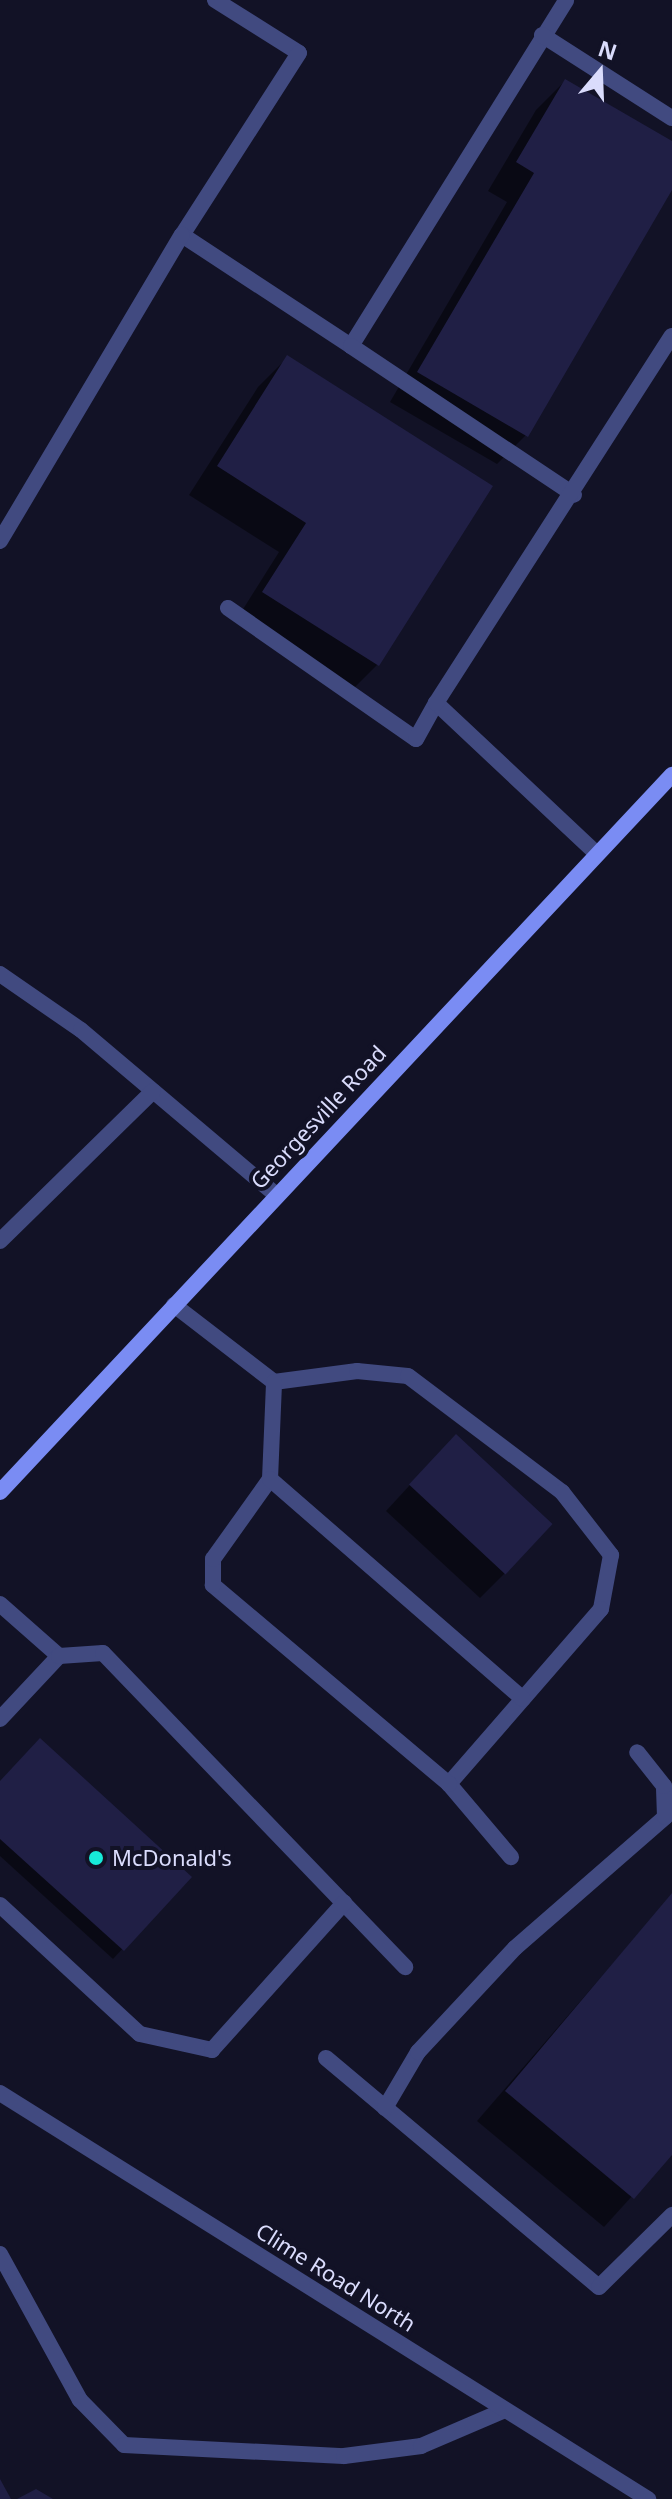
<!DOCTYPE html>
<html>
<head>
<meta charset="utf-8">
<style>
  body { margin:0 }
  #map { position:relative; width:672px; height:2499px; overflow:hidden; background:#121226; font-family:"Noto Sans",sans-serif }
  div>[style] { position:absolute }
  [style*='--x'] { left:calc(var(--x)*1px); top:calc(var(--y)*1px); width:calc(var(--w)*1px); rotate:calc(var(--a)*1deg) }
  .shadow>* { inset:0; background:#0007 }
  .building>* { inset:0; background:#201f45; transform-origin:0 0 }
  .lane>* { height:16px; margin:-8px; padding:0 8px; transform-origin:8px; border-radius:8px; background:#414a80 }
  .street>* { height:16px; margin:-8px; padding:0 8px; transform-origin:8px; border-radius:8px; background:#414a80 }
  .secondary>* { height:16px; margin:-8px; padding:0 8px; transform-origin:8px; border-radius:8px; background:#7a8cf3 }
  .dots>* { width:22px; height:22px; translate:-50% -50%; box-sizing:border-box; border:4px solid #121226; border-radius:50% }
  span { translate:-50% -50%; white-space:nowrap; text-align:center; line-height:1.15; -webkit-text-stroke:8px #121226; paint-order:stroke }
  .street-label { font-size:22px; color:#dadcfc }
  .poi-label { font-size:22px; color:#dadcfc }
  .left { translate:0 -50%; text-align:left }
  .north { position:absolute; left:560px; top:32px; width:80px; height:80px; -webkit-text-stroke:6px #121226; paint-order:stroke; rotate:19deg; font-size:22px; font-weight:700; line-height:32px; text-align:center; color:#dadcfc }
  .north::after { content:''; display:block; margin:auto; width:28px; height:36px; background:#dadcfc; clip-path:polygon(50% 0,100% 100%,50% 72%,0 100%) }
</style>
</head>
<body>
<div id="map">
  <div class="shadow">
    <div style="clip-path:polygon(565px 81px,672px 144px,672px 186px,526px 435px,497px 464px,390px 402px,507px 202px,488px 191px,536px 110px)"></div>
    <div style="clip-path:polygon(287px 358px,491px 487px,377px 665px,348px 694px,235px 622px,279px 552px,189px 495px,258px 387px)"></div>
    <div style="clip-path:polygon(432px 1461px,505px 1573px,480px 1598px,386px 1511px)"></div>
    <div style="clip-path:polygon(0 1783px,189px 1877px,113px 1959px,0 1856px)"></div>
    <div style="clip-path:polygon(672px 1895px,672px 2152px,604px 2227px,477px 2121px)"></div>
  </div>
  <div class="building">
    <div style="clip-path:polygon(565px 79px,672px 141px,672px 190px,528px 437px,417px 372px,534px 173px,516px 162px)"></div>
    <div style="clip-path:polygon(287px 355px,493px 486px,379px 666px,262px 592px,306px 523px,217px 466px)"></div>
    <div style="left:456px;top:1434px;width:132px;height:69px;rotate:43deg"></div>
    <div style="clip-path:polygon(40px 1738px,192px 1877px,124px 1951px,0 1839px,0 1781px)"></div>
    <div style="clip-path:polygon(672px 1893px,672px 2155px,634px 2199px,505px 2091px)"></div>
    <div style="clip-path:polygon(0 2479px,11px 2499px,0 2499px)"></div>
    <div style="clip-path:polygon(36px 2489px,53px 2499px,17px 2499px)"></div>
  </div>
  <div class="lane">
    <div style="--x:215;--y:0;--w:99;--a:32.2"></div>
    <div style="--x:299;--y:53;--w:216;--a:122.7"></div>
    <div style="--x:182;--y:235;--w:202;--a:33.3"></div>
    <div style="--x:351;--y:346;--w:407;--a:-58.1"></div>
    <div style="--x:542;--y:35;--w:154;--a:32.6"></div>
    <div style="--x:351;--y:346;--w:268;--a:33.7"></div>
    <div style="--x:0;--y:541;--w:356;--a:-59.3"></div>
    <div style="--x:228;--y:608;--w:229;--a:34.9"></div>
    <div style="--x:416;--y:739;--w:41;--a:-60.9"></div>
    <div style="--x:597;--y:854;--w:221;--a:-136.8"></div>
    <div style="--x:436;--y:703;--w:436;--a:-57.3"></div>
    <div style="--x:0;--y:974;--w:98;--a:34.7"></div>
    <div style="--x:81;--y:1030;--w:254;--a:40.2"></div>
    <div style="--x:0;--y:1241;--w:214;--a:-44.4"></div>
    <div style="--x:174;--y:1305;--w:126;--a:37.6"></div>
    <div style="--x:274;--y:1382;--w:84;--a:-7.5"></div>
    <div style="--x:357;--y:1371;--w:51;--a:5.6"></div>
    <div style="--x:408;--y:1376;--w:193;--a:37"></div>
    <div style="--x:562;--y:1492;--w:80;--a:52.1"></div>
    <div style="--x:611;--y:1555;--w:55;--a:100.5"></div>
    <div style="--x:601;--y:1609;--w:232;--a:131"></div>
    <div style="--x:449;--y:1784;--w:96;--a:49.7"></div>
    <div style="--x:270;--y:1479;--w:97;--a:-87.6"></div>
    <div style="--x:0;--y:1604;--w:79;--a:41.4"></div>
    <div style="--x:0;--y:1719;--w:86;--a:-46.9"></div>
    <div style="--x:59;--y:1656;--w:44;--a:-3.9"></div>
    <div style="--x:103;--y:1653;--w:436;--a:46.1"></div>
    <div style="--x:449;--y:1784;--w:309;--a:-139.9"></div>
    <div style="--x:213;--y:1585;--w:26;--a:-90"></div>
    <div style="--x:213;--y:1559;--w:98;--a:-54.5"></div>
    <div style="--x:270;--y:1479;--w:335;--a:41"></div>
    <div style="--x:0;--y:1905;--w:190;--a:42.7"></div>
    <div style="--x:140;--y:2034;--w:74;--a:12.5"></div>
    <div style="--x:212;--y:2050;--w:198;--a:-48.1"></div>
    <div style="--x:326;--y:2058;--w:356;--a:40"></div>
    <div style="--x:599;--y:2287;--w:103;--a:-44.6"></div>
    <div style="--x:385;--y:2108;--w:65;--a:-59.5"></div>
    <div style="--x:418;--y:2052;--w:142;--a:-47"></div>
    <div style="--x:515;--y:1948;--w:199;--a:-41.1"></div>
    <div style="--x:665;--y:1817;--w:31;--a:-92"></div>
    <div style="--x:664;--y:1786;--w:43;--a:-128.5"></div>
    <div style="--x:0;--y:2254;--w:166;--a:61.3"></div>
    <div style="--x:80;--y:2400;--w:63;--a:45.6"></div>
    <div style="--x:124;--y:2445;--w:220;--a:2.9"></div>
    <div style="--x:344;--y:2456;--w:78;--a:-7.4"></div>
    <div style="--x:421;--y:2446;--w:91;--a:-23.2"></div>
  </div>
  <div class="street">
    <div style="--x:0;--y:2093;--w:765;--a:32.07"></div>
  </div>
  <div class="secondary">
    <div style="--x:0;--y:1492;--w:983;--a:-46.86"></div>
  </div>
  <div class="dots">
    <div style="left:96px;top:1858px;background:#17ead9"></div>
  </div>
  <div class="street-label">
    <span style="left:318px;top:1117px;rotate:-47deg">Georgesville Road</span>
    <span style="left:336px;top:2277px;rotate:32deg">Clime Road North</span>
  </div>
  <div class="poi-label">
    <span class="left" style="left:112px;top:1858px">McDonald's</span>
  </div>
  <div class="north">N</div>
</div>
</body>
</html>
